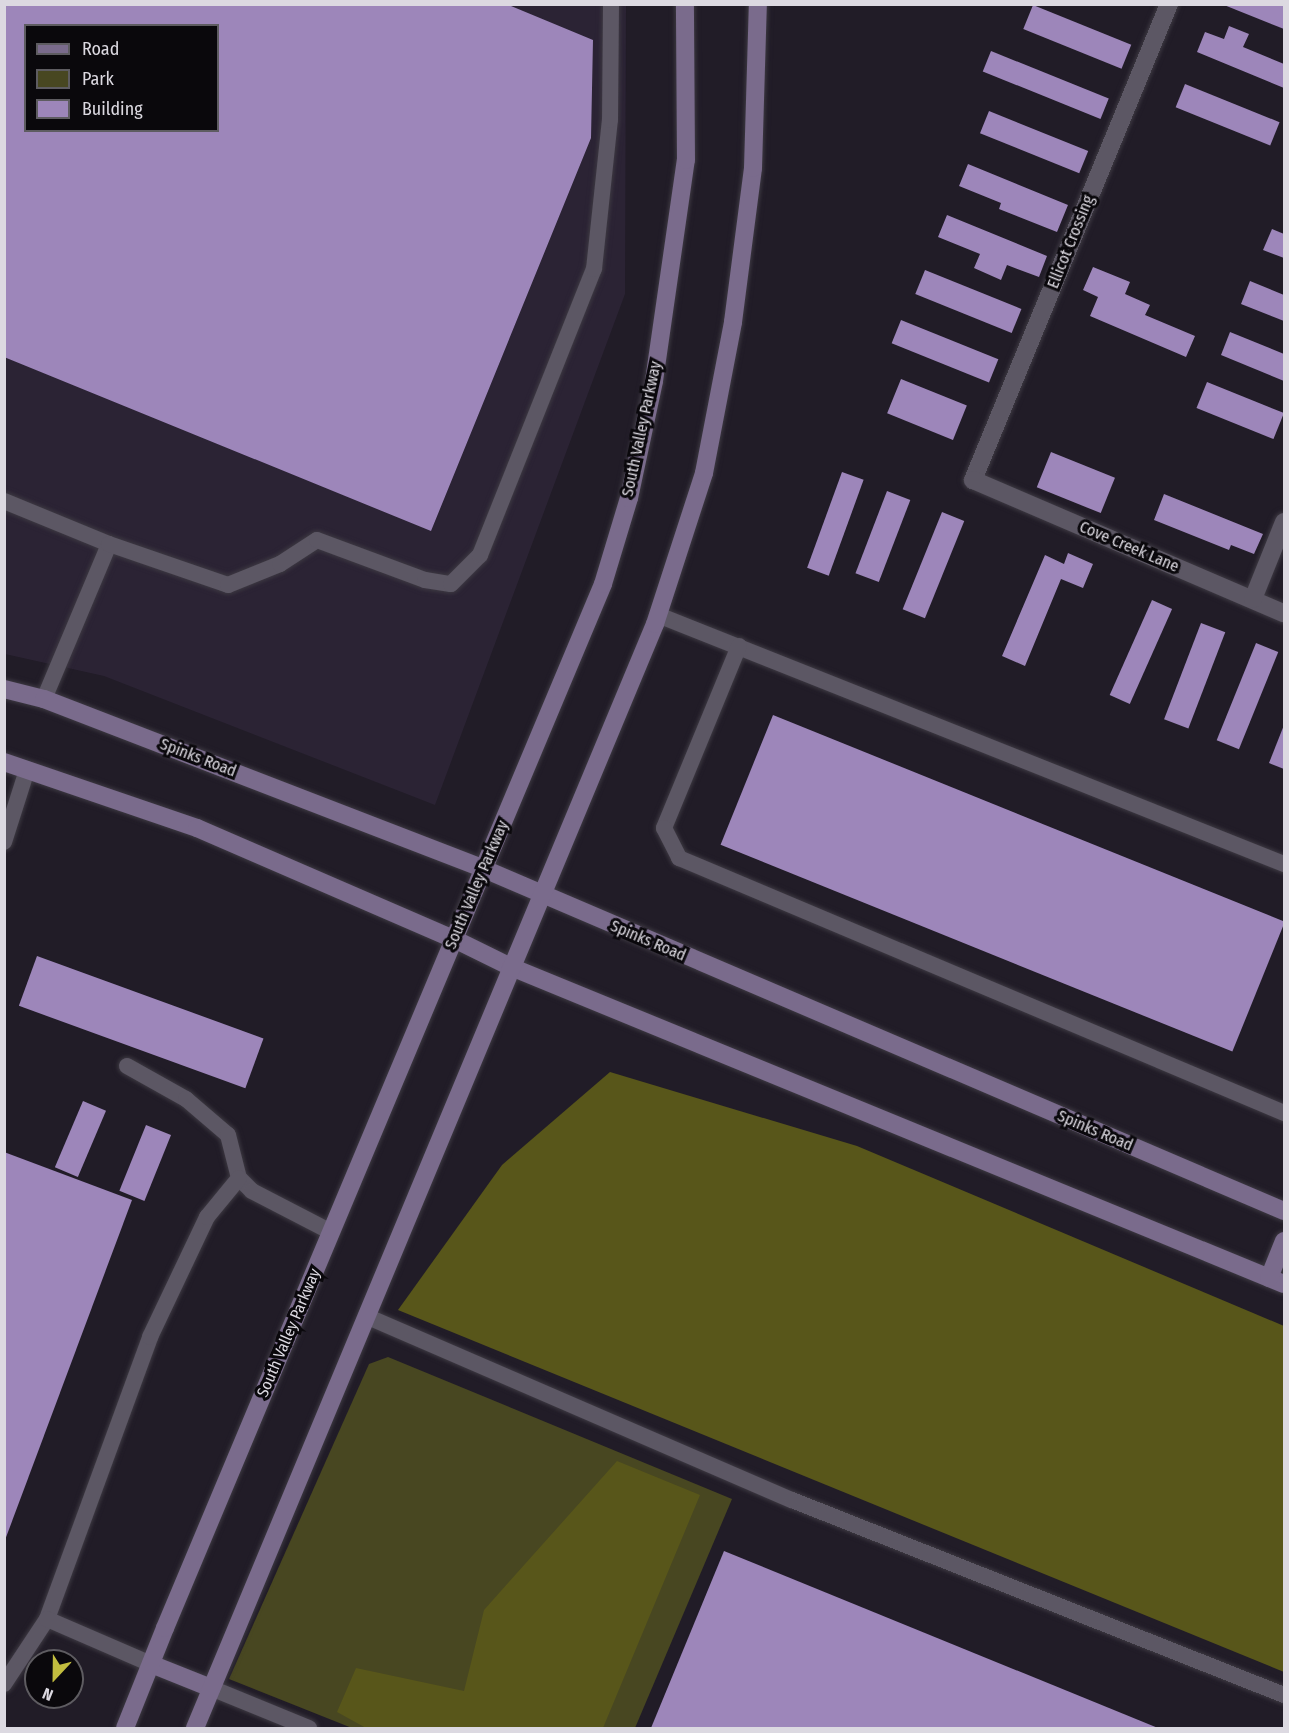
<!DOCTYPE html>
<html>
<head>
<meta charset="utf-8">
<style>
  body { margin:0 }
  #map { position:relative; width:1289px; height:1733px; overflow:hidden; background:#211c27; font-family:"Fira Sans Condensed",sans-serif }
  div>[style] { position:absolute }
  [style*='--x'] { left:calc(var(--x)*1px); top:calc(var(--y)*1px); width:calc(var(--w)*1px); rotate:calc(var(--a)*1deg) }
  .built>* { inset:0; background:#2b2334 }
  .green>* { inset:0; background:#484721 }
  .forest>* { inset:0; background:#58561a }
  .building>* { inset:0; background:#9d86ba; transform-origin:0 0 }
  .roads { filter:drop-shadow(0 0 2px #3d3942) drop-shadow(0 0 2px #3d3942) }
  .lane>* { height:16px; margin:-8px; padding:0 8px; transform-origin:8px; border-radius:8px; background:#5c5764 }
  .street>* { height:18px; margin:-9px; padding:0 9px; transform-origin:9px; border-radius:9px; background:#5c5764 }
  .secondary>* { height:18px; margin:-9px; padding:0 9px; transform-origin:9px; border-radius:9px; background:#7a6b8c }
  span { translate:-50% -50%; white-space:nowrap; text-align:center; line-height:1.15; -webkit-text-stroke:6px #0a080c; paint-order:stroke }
  .street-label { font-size:16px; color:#dcd9e1 }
  .frame { position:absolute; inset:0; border:6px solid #dcd9e1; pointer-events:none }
  .legend { position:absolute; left:24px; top:24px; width:195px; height:108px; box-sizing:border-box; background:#0a080c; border:2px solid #5e5c61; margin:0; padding:8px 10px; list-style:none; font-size:18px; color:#dcd9e1 }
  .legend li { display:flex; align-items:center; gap:12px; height:30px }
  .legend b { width:30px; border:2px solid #5e5c61 }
  .north { position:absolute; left:24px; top:1649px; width:60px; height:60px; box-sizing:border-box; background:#0a080c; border:2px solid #5e5c61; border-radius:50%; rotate:202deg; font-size:16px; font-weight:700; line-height:24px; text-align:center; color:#dcd9e1 }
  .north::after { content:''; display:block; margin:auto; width:21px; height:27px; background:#c2bd3f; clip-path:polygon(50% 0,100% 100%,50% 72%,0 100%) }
</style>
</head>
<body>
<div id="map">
  <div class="built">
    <div style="clip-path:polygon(evenodd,5px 5px,626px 5px,625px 294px,435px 805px,104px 676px,5px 654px,5px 5px,26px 26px,218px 26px,218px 130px,26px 130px,26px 26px)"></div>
  </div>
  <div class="green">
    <div style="clip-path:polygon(388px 1357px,732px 1499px,635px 1728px,352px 1728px,229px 1679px,369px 1364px)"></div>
  </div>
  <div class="forest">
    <div style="clip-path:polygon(610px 1072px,857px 1146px,1284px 1326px,1284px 1672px,398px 1310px,502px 1165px)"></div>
    <div style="clip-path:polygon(617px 1461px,700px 1495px,603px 1728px,366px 1728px,337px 1712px,356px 1668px,464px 1691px,484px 1610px)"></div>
  </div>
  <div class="building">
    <div style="clip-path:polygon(evenodd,4px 4px,506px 4px,593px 40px,591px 138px,431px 531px,4px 357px,4px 4px,26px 26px,218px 26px,218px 130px,26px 130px,26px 26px)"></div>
    <div style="clip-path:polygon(1224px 4px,1284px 4px,1284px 29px,1224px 5px)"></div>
    <div style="left:1033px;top:5px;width:106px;height:26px;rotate:22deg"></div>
    <div style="clip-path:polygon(1229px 26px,1249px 34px,1243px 47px,1284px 64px,1284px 88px,1197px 52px,1205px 32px,1224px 39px)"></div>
    <div style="left:991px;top:51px;width:127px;height:22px;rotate:22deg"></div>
    <div style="left:1185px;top:84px;width:102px;height:25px;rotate:22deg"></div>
    <div style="left:989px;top:111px;width:107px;height:24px;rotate:22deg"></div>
    <div style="clip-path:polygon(968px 164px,1068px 205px,1057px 232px,999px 209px,1001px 203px,959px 186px)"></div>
    <div style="clip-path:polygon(947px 215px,1047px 256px,1039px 277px,1007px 265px,1001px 280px,974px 268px,980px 254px,938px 237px)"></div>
    <div style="clip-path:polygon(1272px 229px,1284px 234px,1284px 258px,1263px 250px)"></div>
    <div style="clip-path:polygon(1093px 267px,1130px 282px,1125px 294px,1150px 305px,1145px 315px,1195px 336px,1186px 357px,1090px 316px,1098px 297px,1083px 290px)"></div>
    <div style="left:925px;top:270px;width:104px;height:26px;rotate:22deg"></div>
    <div style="clip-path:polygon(1250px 281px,1284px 295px,1284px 321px,1241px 304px)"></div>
    <div style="left:901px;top:320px;width:105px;height:25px;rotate:22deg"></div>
    <div style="clip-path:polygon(1230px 332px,1284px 354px,1284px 381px,1221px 355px)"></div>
    <div style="left:901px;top:379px;width:71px;height:37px;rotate:22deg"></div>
    <div style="left:1207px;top:382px;width:83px;height:28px;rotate:22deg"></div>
    <div style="left:1051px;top:452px;width:69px;height:38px;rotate:22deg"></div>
    <div style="left:842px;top:472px;width:23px;height:102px;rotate:20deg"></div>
    <div style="left:887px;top:491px;width:25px;height:88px;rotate:21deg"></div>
    <div style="clip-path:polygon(1164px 494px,1263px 534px,1254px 554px,1231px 545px,1229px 550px,1154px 520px)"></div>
    <div style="left:942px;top:512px;width:24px;height:105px;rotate:22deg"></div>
    <div style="clip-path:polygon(1068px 553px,1093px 564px,1083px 588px,1061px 579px,1025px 666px,1002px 656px,1045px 555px,1064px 564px)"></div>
    <div style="left:1152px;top:600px;width:22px;height:104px;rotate:24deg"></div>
    <div style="left:1201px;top:623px;width:26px;height:103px;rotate:21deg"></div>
    <div style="left:1256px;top:643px;width:24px;height:105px;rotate:22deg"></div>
    <div style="left:773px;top:715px;width:552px;height:140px;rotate:22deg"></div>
    <div style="clip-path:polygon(1284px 725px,1284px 769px,1269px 763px)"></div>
    <div style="left:37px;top:956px;width:241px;height:53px;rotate:20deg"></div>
    <div style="left:83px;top:1101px;width:25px;height:72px;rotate:23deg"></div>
    <div style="left:146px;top:1125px;width:27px;height:71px;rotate:22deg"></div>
    <div style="clip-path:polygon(4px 1152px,132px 1200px,5px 1540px,4px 1540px)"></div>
    <div style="clip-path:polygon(724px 1551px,1158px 1728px,651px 1728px)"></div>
  </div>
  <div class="roads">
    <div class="lane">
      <div style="--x:4;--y:501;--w:113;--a:22.3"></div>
      <div style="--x:658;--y:615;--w:674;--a:21.69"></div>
      <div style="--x:739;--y:646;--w:197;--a:112.4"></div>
      <div style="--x:664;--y:828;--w:34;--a:63"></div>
      <div style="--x:679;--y:858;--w:657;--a:22.85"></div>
      <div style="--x:44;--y:699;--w:168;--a:-67.2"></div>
      <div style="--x:109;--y:544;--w:126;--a:19"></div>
      <div style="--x:228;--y:585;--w:56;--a:-22"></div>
      <div style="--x:280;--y:564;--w:44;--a:-33"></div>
      <div style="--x:317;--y:540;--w:115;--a:20.3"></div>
      <div style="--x:425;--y:580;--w:26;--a:9"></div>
      <div style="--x:451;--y:584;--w:41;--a:-45"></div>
      <div style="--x:480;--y:555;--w:308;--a:-68.3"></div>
      <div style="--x:594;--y:269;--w:150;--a:-83.9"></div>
      <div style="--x:610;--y:120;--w:116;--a:-89.5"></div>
      <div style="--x:4;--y:842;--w:76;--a:-72.3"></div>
      <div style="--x:127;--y:1066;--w:68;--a:29.2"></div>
      <div style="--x:186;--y:1099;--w:55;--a:40.6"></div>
      <div style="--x:228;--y:1135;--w:44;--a:75.7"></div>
      <div style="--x:239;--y:1178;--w:18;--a:45"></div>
      <div style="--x:252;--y:1191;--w:89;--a:27.4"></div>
      <div style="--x:366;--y:1316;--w:464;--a:23.4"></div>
      <div style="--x:792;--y:1500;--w:529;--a:21.62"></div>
      <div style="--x:47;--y:1619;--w:300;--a:-69.9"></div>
      <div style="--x:150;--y:1337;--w:133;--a:-64.6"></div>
      <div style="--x:207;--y:1217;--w:50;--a:-50.6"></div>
      <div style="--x:4;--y:1684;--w:78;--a:-56.5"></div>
      <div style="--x:47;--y:1619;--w:113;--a:23.4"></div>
      <div style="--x:211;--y:1688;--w:106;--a:22.2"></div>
    </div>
    <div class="street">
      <div style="--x:1169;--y:4;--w:515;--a:112.38"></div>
      <div style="--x:973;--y:480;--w:338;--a:23.2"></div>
      <div style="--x:1253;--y:599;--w:83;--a:-68.1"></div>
    </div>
    <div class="secondary">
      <div style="--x:4;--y:689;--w:41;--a:14"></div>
      <div style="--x:44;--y:699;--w:472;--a:21.1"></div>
      <div style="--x:484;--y:869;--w:870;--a:23.15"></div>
      <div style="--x:4;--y:762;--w:204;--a:18.9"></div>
      <div style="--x:197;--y:828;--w:280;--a:23.4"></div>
      <div style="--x:454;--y:939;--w:64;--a:26.2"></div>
      <div style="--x:511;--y:967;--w:835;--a:22.3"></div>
      <div style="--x:1269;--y:1278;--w:40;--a:-68"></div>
      <div style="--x:151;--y:1664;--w:65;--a:21.8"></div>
      <div style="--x:125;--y:1728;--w:108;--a:-68.2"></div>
      <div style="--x:165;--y:1628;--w:1132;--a:-67.24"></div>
      <div style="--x:603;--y:584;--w:90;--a:-73.2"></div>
      <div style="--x:629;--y:498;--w:120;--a:-77.9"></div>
      <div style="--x:654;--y:381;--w:223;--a:-81.8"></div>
      <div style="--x:686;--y:160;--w:156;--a:-90.4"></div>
      <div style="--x:195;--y:1728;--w:1196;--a:-67.38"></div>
      <div style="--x:655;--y:624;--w:159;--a:-72"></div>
      <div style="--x:704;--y:473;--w:154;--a:-79.1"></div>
      <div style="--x:733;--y:322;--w:155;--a:-82.6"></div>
      <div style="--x:753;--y:168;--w:164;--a:-88.3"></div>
    </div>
  </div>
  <div class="street-label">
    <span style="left:1071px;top:242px;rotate:-68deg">Ellicot Crossing</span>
    <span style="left:642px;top:429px;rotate:-78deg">South Valley Parkway</span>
    <span style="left:1129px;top:547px;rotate:23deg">Cove Creek Lane</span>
    <span style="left:198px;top:758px;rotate:21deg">Spinks Road</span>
    <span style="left:477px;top:885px;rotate:-67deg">South Valley Parkway</span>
    <span style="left:648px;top:941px;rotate:23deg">Spinks Road</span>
    <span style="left:1095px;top:1131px;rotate:23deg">Spinks Road</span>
    <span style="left:289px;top:1333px;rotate:-67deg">South Valley Parkway</span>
  </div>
  <div class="frame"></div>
  <ul class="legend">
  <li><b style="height:8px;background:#7a6b8c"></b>Road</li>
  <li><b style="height:16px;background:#484721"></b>Park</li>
  <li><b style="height:16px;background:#9d86ba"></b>Building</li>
  </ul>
  <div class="north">N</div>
</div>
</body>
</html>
